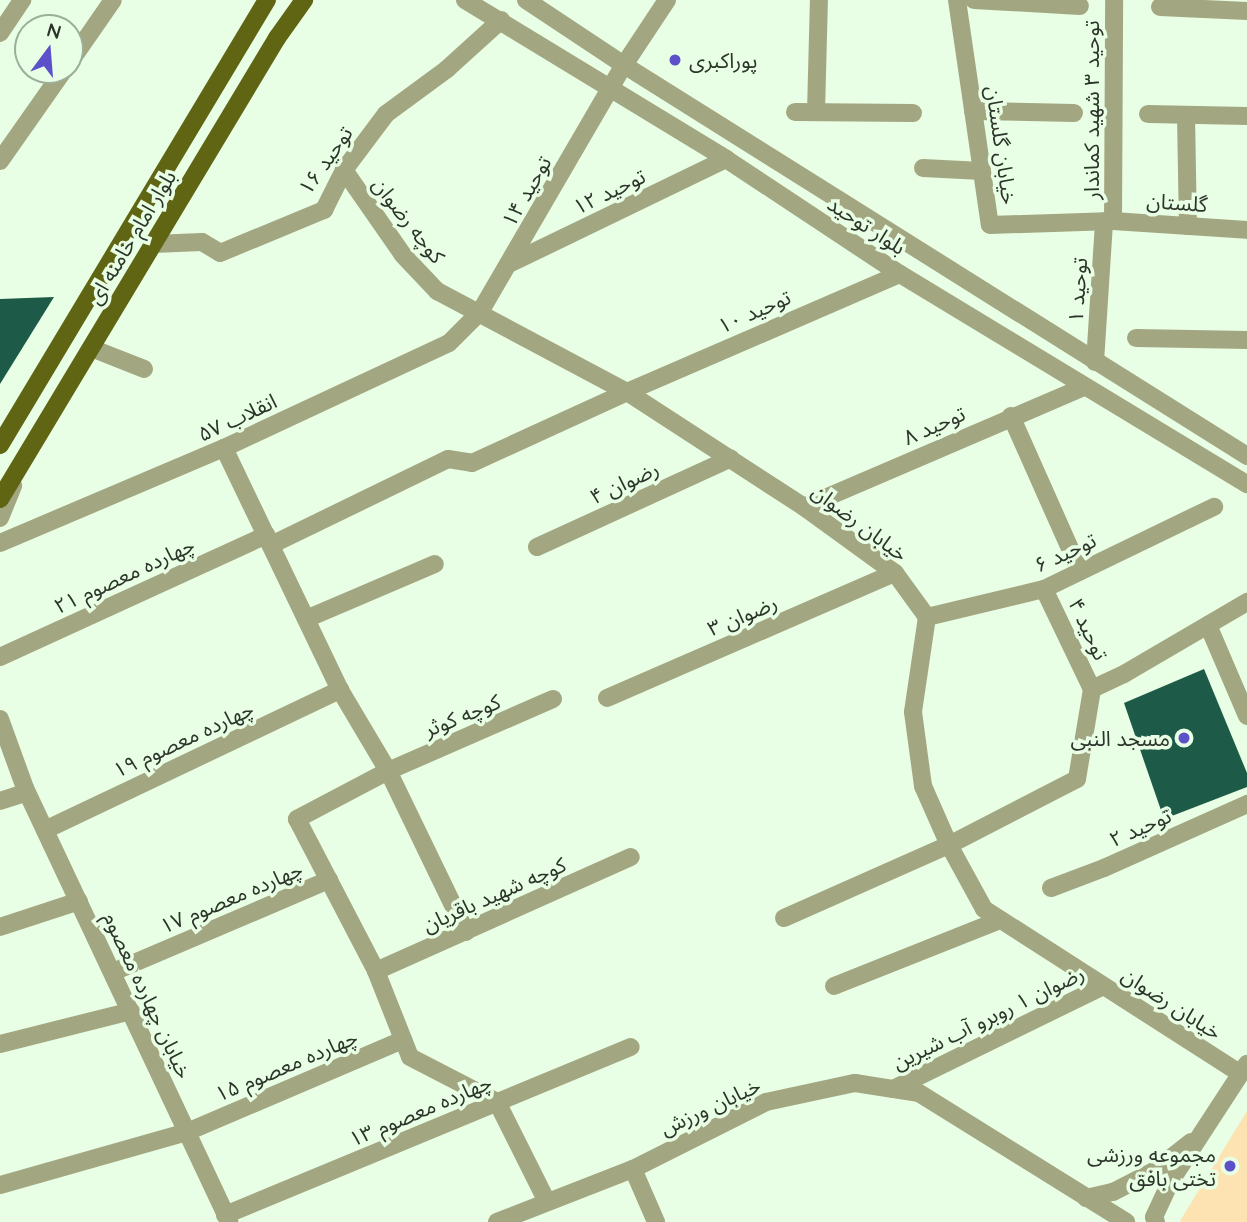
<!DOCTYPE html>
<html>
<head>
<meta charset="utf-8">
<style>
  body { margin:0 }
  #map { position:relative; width:1247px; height:1222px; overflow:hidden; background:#e8fee5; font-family:Quicksand,"Noto Sans Arabic",sans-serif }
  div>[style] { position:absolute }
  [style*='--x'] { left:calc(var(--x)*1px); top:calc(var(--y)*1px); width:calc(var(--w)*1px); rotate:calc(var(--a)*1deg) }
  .green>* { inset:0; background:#fce3b1 }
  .building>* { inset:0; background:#1d5b48 }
  .minor>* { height:18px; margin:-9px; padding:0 9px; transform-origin:9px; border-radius:9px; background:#a3a781 }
  .major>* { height:18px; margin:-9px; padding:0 9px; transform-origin:9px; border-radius:9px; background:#606513 }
  .dots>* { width:19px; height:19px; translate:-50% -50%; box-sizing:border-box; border:4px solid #e8fee5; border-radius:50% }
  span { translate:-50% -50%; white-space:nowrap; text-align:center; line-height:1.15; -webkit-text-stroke:7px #e8fee5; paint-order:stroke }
  .poi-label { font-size:21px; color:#2b3529 }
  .left { translate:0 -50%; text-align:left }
  .right { translate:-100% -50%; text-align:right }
  .street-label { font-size:21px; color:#2b3529 }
  .north { position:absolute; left:14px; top:14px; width:70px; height:70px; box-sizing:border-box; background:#e8fee5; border:2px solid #9cae9a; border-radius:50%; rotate:16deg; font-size:19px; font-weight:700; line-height:28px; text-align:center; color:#2b3529 }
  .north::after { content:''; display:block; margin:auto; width:24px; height:32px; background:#5c51c9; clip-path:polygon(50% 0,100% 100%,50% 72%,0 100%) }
</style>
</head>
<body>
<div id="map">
  <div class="green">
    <div style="clip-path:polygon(1247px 1111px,1247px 1222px,1182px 1222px,1180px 1221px)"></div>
  </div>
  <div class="building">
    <div style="clip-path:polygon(54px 297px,0 384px,0 299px)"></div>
    <div style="clip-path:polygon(1204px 669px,1247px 773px,1247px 787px,1164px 819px,1124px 703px)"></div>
  </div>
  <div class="minor">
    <div style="--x:465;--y:0;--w:306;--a:31.3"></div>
    <div style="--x:726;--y:159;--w:209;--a:33.5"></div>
    <div style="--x:900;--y:274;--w:406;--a:31.2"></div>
    <div style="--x:526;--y:0;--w:118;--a:33.6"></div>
    <div style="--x:624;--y:65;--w:736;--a:32.11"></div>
    <div style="--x:957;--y:0;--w:227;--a:81.7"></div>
    <div style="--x:990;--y:225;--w:123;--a:-1.9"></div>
    <div style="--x:1113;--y:221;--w:134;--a:3.8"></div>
    <div style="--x:974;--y:0;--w:106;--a:3.2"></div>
    <div style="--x:1160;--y:7;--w:87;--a:2.6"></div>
    <div style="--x:0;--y:33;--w:40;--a:-56"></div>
    <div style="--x:70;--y:62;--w:75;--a:-55.3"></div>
    <div style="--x:973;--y:111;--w:101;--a:1.1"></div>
    <div style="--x:795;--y:112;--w:118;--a:0.5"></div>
    <div style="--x:816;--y:112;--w:112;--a:-88.5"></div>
    <div style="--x:1148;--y:114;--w:99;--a:1.2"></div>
    <div style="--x:1186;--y:115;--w:111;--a:89"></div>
    <div style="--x:0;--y:161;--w:111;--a:-54.9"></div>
    <div style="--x:923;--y:168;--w:59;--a:2.9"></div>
    <div style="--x:344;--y:170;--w:103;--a:55.2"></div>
    <div style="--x:403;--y:255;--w:50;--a:46.6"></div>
    <div style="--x:437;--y:291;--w:215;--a:28"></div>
    <div style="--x:627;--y:392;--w:211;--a:33"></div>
    <div style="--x:804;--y:507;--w:112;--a:36"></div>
    <div style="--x:895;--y:573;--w:54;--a:54"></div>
    <div style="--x:927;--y:617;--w:96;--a:98.4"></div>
    <div style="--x:913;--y:712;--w:75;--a:82.3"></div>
    <div style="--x:923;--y:786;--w:64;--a:66.2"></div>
    <div style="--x:949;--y:845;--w:73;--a:61.3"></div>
    <div style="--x:984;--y:909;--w:305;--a:32.7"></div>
    <div style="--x:1113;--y:221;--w:221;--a:-89.7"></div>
    <div style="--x:153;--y:244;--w:49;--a:-2.3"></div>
    <div style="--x:202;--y:242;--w:21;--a:31"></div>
    <div style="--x:220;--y:253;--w:113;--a:-22.5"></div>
    <div style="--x:324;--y:210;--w:45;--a:-63.4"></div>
    <div style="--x:344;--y:170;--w:70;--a:-53.1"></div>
    <div style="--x:386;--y:114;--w:76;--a:-36.4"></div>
    <div style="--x:447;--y:69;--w:73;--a:-42.2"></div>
    <div style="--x:511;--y:263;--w:239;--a:-25.8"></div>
    <div style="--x:1136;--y:338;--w:111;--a:1"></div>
    <div style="--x:91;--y:348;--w:57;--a:21.6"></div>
    <div style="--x:1095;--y:362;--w:141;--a:-86.3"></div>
    <div style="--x:1011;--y:416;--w:170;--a:66"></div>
    <div style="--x:224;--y:448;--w:268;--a:64.4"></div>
    <div style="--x:340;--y:690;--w:94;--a:59.3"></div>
    <div style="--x:388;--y:771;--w:180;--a:-23.6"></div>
    <div style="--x:804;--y:507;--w:305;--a:-23.2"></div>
    <div style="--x:0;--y:518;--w:35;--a:-68"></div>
    <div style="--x:0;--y:543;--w:243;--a:-23"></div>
    <div style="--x:224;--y:448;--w:248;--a:-25"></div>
    <div style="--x:449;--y:343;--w:44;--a:-45"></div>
    <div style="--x:480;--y:312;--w:286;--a:-59.8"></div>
    <div style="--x:624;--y:65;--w:78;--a:-56.5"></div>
    <div style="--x:271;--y:545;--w:197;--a:-25.9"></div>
    <div style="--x:448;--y:459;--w:24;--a:9"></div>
    <div style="--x:472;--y:463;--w:170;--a:-24.6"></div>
    <div style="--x:627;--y:392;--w:297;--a:-23.4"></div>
    <div style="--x:537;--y:547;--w:213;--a:-24.6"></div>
    <div style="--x:1044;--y:589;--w:111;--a:64.4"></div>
    <div style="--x:927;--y:617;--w:120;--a:-13.5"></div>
    <div style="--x:1044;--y:589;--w:189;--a:-25.8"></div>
    <div style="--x:306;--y:619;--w:140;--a:-23.1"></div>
    <div style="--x:1208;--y:625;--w:99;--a:66.8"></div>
    <div style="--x:0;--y:657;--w:293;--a:-24.6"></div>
    <div style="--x:607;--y:698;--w:314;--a:-23.5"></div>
    <div style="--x:0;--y:719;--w:73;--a:70.1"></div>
    <div style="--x:25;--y:788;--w:480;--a:64.8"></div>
    <div style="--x:0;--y:801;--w:28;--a:-18"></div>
    <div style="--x:45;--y:830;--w:327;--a:-25.4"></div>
    <div style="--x:1051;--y:888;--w:57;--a:-20.7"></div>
    <div style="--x:1104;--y:868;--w:157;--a:-24.1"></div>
    <div style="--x:784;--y:918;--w:180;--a:-23.9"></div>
    <div style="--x:949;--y:845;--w:144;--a:-27.3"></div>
    <div style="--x:1077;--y:779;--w:91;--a:-80.5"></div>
    <div style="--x:1092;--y:689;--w:35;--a:-25"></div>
    <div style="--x:1124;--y:674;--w:143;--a:-30.3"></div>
    <div style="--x:0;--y:927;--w:83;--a:-18.2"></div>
    <div style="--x:466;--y:932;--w:179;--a:-115.8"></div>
    <div style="--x:388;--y:771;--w:103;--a:152.2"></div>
    <div style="--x:297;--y:819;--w:171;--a:62.5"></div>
    <div style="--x:376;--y:971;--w:92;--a:68.4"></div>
    <div style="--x:410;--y:1057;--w:98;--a:27.3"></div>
    <div style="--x:497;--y:1102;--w:110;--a:63.4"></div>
    <div style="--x:376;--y:971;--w:279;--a:-24.1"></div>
    <div style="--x:113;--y:972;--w:235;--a:-23.1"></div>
    <div style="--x:834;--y:986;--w:179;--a:-21.7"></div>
    <div style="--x:0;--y:1044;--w:135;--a:-14.1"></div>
    <div style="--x:893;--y:1089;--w:234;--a:-26.1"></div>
    <div style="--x:633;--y:1169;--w:58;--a:66.5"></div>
    <div style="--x:0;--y:1185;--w:194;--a:-15.8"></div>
    <div style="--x:187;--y:1132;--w:235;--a:-23.1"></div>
    <div style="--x:1086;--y:1198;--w:28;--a:-13"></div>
    <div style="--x:1113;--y:1192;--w:46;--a:-27.1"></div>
    <div style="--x:1154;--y:1171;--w:47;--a:-38.1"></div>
    <div style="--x:225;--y:1215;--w:439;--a:-22.5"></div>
    <div style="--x:497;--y:1222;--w:146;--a:-21.3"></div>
    <div style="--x:633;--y:1169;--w:149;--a:-26.7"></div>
    <div style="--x:766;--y:1102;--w:91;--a:-12.1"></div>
    <div style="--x:855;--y:1083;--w:65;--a:8.9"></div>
    <div style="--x:919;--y:1093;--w:244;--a:31.9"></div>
    <div style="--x:1156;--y:1222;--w:5;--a:-112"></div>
    <div style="--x:1154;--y:1217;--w:38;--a:-65"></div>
    <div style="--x:1170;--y:1182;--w:141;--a:-56.9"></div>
  </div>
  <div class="major">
    <div style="--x:0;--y:445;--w:519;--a:-59.04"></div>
    <div style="--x:0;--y:499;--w:538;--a:-59"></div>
    <div style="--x:277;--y:38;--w:47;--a:-54.6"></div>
  </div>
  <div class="dots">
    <div style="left:675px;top:60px;background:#5c51c9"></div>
    <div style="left:1184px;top:738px;background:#5c51c9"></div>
    <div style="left:1230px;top:1166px;background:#5c51c9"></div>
  </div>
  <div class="poi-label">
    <span class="left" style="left:689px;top:60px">پوراکبری</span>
    <span class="right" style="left:1170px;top:738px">مسجد النبی</span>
    <span class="right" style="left:1216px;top:1166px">مجموعه ورزشی<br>تختی بافق</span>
  </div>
  <div class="street-label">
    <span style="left:1091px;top:110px;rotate:-90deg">توحید ۳ شهید کماندار</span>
    <span style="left:1002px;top:145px;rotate:82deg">خیابان گلستان</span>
    <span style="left:325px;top:160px;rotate:-55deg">توحید ۱۶</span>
    <span style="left:526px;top:191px;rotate:-60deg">توحید ۱۴</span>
    <span style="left:609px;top:191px;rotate:-26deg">توحید ۱۲</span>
    <span style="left:1177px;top:202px;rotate:4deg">گلستان</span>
    <span style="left:409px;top:220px;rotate:52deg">کوچه رضوان</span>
    <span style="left:867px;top:225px;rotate:33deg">بلوار توحید</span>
    <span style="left:131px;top:237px;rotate:-59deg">بلوار امام خامنه ای</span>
    <span style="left:1077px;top:290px;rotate:-86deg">توحید ۱</span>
    <span style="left:754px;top:311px;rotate:-24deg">توحید ۱۰</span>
    <span style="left:237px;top:417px;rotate:-25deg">انقلاب ۵۷</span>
    <span style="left:934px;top:425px;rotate:-24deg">توحید ۸</span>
    <span style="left:624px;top:482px;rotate:-25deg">رضوان ۴</span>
    <span style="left:860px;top:522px;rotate:37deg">خیابان رضوان</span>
    <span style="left:1065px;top:552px;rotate:-25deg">توحید ۶</span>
    <span style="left:124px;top:575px;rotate:-25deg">چهارده معصوم ۲۱</span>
    <span style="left:742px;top:615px;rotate:-23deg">رضوان ۳</span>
    <span style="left:1089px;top:629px;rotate:65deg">توحید ۴</span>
    <span style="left:462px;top:715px;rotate:-22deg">کوچه کوثر</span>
    <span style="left:183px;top:739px;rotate:-25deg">چهارده معصوم ۱۹</span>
    <span style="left:1140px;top:827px;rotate:-24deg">توحید ۲</span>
    <span style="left:494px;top:894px;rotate:-24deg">کوچه شهید باقریان</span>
    <span style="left:231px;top:897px;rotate:-23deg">چهارده معصوم ۱۷</span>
    <span style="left:148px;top:995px;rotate:65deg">خیابان چهارده معصوم</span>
    <span style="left:1172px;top:1003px;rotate:33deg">خیابان رضوان</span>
    <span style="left:988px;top:1017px;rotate:-26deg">رضوان ۱ روبرو آب شیرین</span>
    <span style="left:286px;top:1065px;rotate:-23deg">چهارده معصوم ۱۵</span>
    <span style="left:710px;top:1106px;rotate:-25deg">خیابان ورزش</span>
    <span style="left:420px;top:1110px;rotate:-23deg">چهارده معصوم ۱۳</span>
  </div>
  <div class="north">N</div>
</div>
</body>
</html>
